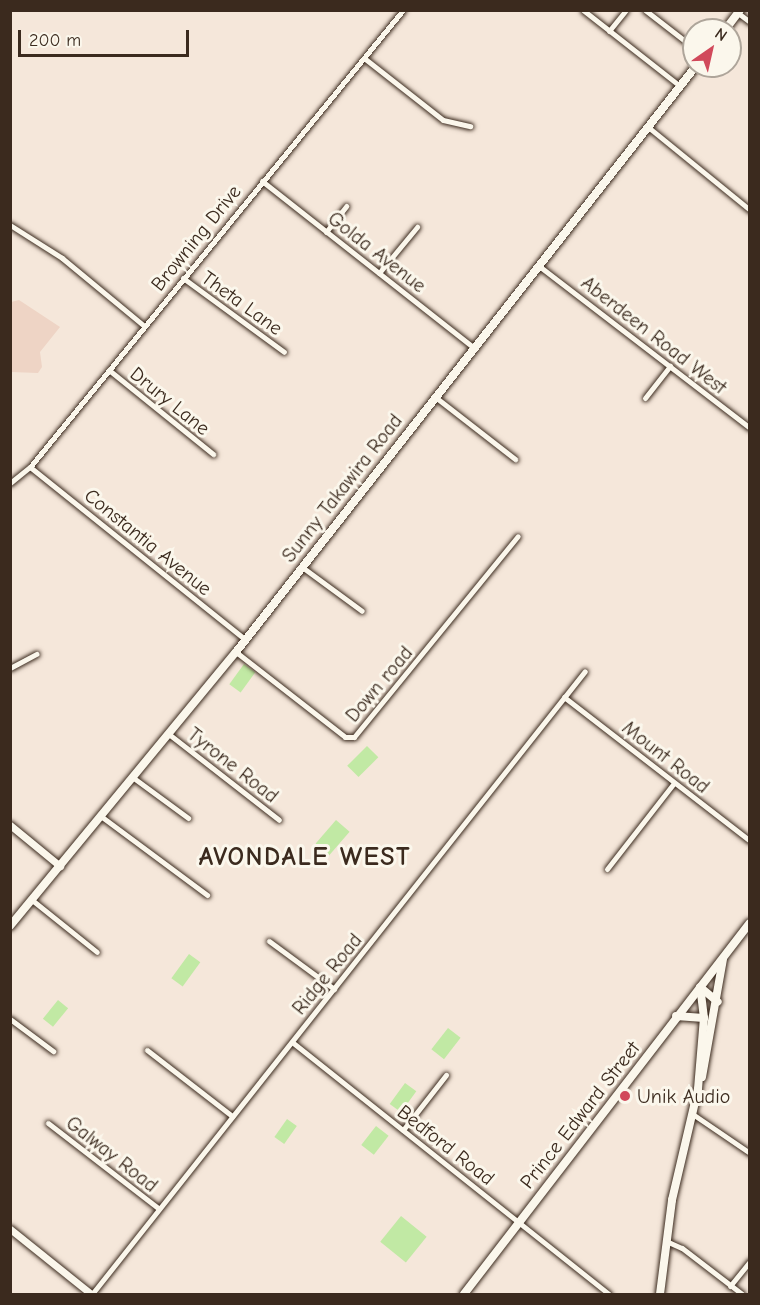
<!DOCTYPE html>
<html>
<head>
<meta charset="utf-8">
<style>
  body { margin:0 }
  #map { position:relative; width:760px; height:1305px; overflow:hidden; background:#f5e7da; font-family:"Comic Neue",sans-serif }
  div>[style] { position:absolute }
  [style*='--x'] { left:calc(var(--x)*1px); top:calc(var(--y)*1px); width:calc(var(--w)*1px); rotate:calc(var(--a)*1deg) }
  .built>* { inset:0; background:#eed4c5 }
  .green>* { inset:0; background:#c1e9a4; transform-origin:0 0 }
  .roads { filter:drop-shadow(0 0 2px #3b2a1e) drop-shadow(0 0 2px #3b2a1e) }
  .minor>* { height:5px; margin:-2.5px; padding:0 2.5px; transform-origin:2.5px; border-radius:2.5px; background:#fbf7ec }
  .tertiary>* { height:7px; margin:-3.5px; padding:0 3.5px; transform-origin:3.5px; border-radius:3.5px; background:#fbf7ec }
  .secondary>* { height:8px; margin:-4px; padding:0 4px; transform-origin:4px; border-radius:4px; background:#fbf7ec }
  .dots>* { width:16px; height:16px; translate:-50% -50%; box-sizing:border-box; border:3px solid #fbf7ec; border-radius:50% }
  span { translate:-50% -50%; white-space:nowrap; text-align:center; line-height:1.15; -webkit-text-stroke:6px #fbf7ec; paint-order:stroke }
  .street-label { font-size:20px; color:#3b2a1e }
  .poi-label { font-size:20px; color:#3b2a1e }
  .left { translate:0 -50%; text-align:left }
  .district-label { font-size:26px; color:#3b2a1e; font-weight:700; letter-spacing:1.5px }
  .frame { position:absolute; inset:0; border:12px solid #3b2a1e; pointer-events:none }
  .north { position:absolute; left:682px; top:18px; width:60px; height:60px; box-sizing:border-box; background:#fbf7ec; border:2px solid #aea59a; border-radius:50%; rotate:34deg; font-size:16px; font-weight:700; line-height:24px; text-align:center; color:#3b2a1e }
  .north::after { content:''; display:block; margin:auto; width:21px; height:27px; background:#d1495b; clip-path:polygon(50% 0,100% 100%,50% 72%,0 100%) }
  .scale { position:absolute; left:18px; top:30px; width:171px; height:27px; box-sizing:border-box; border:3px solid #3b2a1e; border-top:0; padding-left:8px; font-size:18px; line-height:21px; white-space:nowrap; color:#3b2a1e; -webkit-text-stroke:4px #fbf7ec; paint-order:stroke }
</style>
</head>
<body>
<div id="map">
  <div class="built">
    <div style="clip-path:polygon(19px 300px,60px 327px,40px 352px,42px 367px,38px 373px,11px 372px,11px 302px)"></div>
  </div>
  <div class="green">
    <div style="left:244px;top:664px;width:14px;height:25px;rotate:36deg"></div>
    <div style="left:367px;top:746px;width:16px;height:28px;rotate:45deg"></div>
    <div style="left:336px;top:820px;width:18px;height:31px;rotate:41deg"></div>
    <div style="left:189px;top:954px;width:14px;height:30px;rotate:36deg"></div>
    <div style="left:58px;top:1000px;width:13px;height:24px;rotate:39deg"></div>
    <div style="left:448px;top:1028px;width:16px;height:27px;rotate:38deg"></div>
    <div style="left:405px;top:1083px;width:14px;height:26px;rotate:36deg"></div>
    <div style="left:287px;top:1119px;width:12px;height:22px;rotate:35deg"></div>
    <div style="left:376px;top:1126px;width:16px;height:24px;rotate:38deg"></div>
    <div style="left:401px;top:1216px;width:33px;height:33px;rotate:39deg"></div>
  </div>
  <div class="roads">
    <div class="minor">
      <div style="--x:583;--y:10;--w:123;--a:38.1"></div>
      <div style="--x:645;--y:10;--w:62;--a:37.8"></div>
      <div style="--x:738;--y:13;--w:15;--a:37"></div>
      <div style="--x:609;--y:31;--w:27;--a:-51"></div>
      <div style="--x:364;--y:58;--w:100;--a:38.1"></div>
      <div style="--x:443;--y:120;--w:28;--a:13"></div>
      <div style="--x:648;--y:127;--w:132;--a:39.1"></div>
      <div style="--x:262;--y:181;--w:268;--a:38.2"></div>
      <div style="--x:10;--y:225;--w:62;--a:32.4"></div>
      <div style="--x:62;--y:258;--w:105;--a:39.6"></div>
      <div style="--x:326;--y:232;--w:33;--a:-52"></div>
      <div style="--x:539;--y:266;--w:266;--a:37.5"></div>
      <div style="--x:379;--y:273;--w:60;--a:-50.4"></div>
      <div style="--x:183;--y:278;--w:125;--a:36.2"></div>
      <div style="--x:109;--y:370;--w:134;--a:38.9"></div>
      <div style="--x:434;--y:396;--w:103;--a:37.9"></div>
      <div style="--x:645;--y:398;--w:41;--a:-52"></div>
      <div style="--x:30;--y:467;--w:277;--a:38.7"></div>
      <div style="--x:10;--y:483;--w:26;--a:-39"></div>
      <div style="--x:30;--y:467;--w:590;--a:-50.78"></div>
      <div style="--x:302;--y:567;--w:74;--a:36.3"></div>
      <div style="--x:236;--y:652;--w:138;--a:37.9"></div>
      <div style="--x:345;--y:737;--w:9;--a:0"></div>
      <div style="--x:354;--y:737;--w:259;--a:-50.8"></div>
      <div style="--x:10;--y:668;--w:30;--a:-28"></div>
      <div style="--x:564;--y:697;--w:235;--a:37.7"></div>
      <div style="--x:170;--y:735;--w:138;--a:37.9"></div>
      <div style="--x:135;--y:779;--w:66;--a:36.3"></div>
      <div style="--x:102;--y:817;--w:131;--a:36.6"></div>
      <div style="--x:607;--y:869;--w:109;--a:-52.1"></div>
      <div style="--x:32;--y:900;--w:83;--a:38.7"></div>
      <div style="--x:269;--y:941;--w:81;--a:36.4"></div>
      <div style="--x:10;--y:1019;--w:54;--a:36.7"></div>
      <div style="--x:292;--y:1042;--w:405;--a:38.5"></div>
      <div style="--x:147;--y:1050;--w:108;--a:37.8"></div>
      <div style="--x:694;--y:1115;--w:68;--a:34.2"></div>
      <div style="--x:48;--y:1123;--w:139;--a:37.7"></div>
      <div style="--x:403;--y:1130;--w:70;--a:-52"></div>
      <div style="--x:666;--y:1241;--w:17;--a:24"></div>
      <div style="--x:682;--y:1248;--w:76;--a:37.5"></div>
      <div style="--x:730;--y:1286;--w:32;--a:-51"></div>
      <div style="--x:92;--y:1294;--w:794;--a:-51.64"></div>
    </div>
    <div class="tertiary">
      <div style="--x:10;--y:825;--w:65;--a:39.4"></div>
      <div style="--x:10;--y:1229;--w:104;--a:38.7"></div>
    </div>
    <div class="secondary">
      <div style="--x:725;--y:30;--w:25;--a:-53"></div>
      <div style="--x:10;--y:926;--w:355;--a:-50.5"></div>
      <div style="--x:236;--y:652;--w:745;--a:-51.87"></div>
      <div style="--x:700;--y:987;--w:23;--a:40"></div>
      <div style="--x:676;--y:1016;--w:28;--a:4"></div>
      <div style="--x:702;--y:1077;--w:120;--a:-79.9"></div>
      <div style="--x:464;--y:1294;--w:468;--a:-52.4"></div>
      <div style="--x:660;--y:1294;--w:95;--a:-82.7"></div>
      <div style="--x:672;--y:1200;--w:114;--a:-76.8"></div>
      <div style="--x:698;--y:1089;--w:71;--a:-85.2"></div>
      <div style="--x:704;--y:1018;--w:31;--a:-97"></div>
    </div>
  </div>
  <div class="dots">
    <div style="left:625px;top:1096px;background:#d1495b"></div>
  </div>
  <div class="street-label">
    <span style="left:196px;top:238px;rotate:-51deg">Browning Drive</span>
    <span style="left:377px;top:252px;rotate:38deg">Golda Avenue</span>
    <span style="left:242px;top:303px;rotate:36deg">Theta Lane</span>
    <span style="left:654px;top:335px;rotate:38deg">Aberdeen Road West</span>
    <span style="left:170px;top:401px;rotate:39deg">Drury Lane</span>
    <span style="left:342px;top:488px;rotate:-52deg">Sunny Takawira Road</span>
    <span style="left:148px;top:542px;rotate:39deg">Constantia Avenue</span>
    <span style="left:379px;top:684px;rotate:-50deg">Down road</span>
    <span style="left:666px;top:757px;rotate:38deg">Mount Road</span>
    <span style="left:233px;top:765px;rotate:38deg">Tyrone Road</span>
    <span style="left:327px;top:974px;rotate:-51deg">Ridge Road</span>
    <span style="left:580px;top:1115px;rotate:-52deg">Prince Edward Street</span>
    <span style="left:446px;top:1145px;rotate:38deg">Bedford Road</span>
    <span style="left:112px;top:1154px;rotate:38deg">Galway Road</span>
  </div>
  <div class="poi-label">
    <span class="left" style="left:637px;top:1096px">Unik Audio</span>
  </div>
  <div class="district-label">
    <span style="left:305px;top:858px">AVONDALE WEST</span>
  </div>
  <div class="frame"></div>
  <div class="north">N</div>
  <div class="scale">200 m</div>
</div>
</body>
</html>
